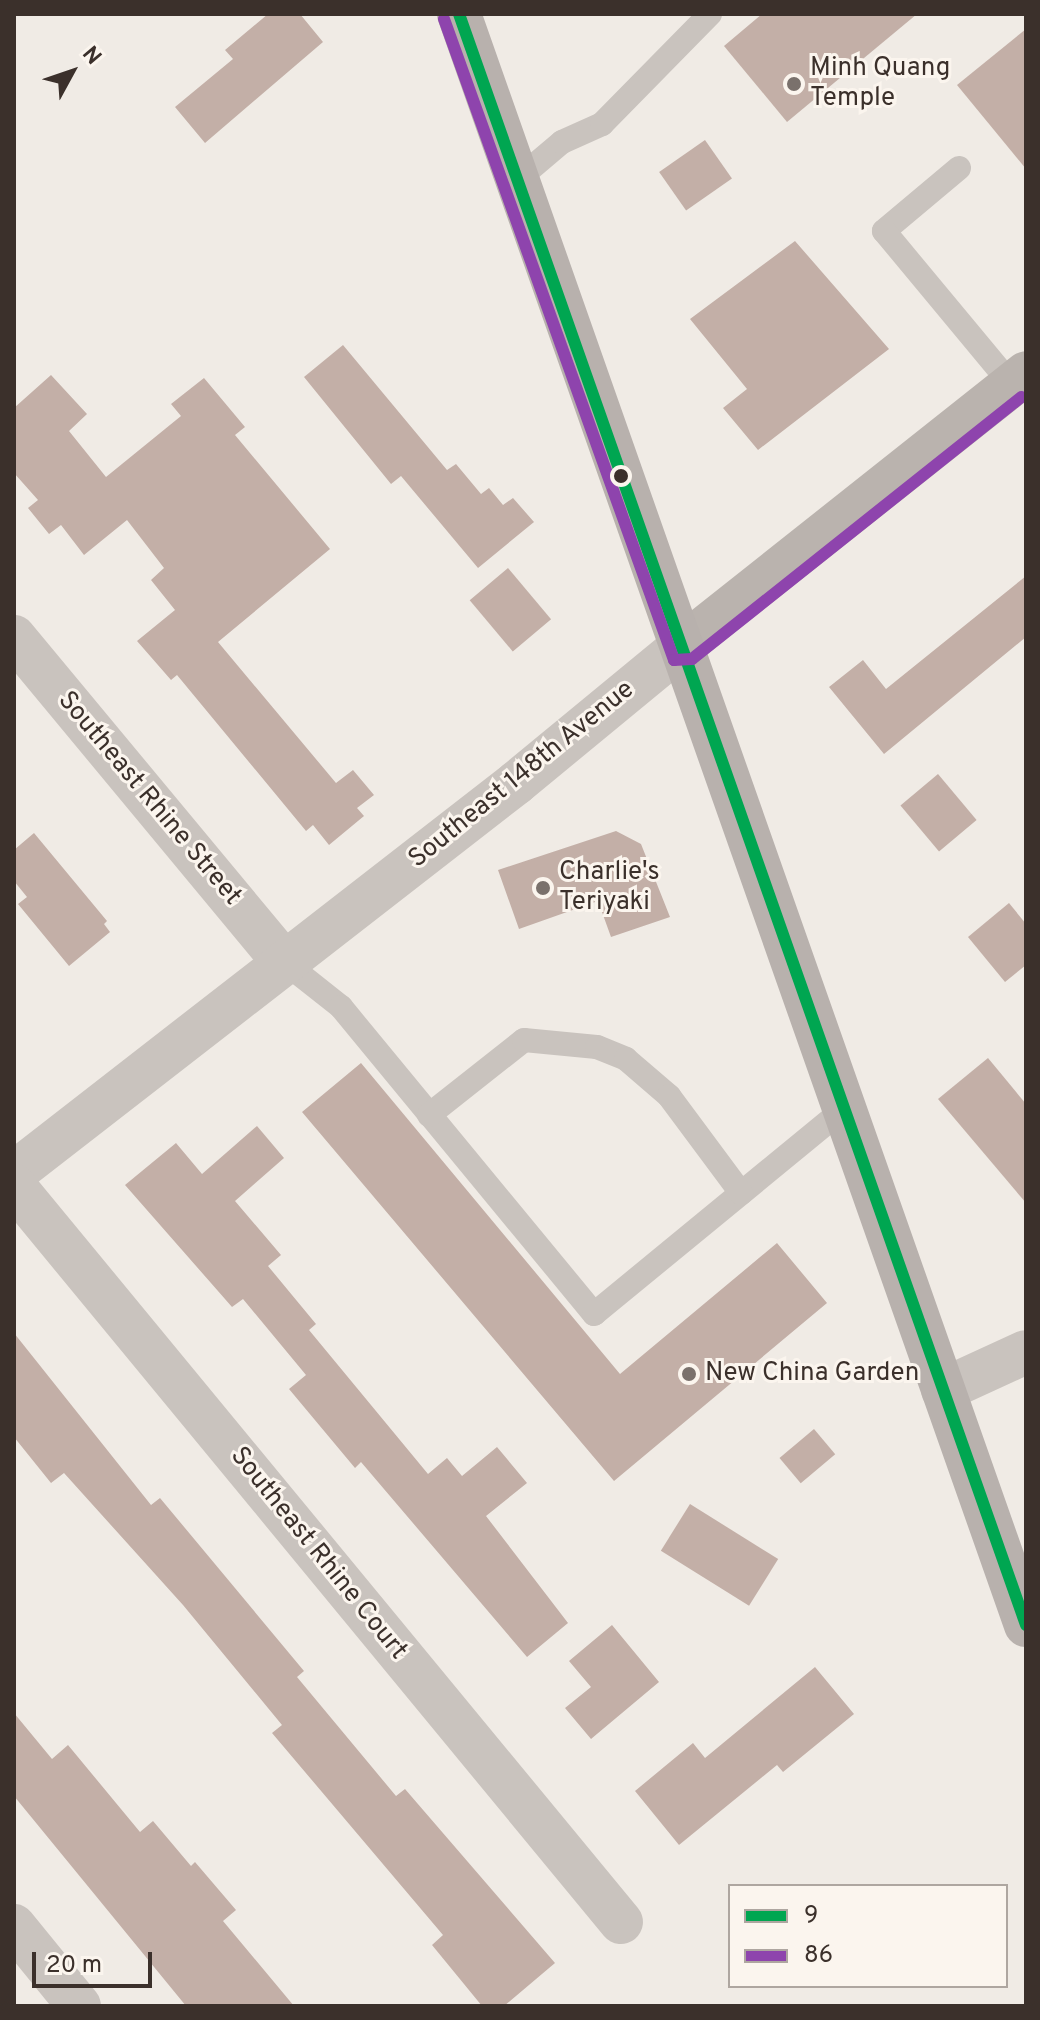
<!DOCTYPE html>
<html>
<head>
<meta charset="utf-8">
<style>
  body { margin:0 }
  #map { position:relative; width:1040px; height:2020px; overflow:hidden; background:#f0ebe5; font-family:Overpass,sans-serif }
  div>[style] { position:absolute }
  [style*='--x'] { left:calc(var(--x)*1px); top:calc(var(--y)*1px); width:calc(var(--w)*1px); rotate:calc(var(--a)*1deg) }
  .building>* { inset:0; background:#c3afa7; transform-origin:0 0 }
  .lane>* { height:24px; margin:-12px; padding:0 12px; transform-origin:12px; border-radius:12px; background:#c9c3be }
  .street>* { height:44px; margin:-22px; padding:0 22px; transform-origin:22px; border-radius:22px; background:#c9c3be }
  .secondary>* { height:44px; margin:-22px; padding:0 22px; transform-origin:22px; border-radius:22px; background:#bab3ae }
  .primary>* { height:44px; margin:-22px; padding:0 22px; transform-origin:22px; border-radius:22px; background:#b8b1ad }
  .bus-1>* { height:12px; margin:-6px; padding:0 6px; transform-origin:6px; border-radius:6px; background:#00a651 }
  .bus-2>* { height:12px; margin:-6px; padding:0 6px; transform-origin:6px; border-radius:6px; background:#8e44ad }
  .dots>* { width:22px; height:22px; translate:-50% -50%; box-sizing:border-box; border:4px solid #fbf5ee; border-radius:50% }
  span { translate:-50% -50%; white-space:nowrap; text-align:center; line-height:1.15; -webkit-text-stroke:6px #fbf5ee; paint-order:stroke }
  .poi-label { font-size:26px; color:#3b302b }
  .left { translate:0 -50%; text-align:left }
  .street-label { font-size:26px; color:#3b302b }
  .frame { position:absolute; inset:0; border:16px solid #3b302b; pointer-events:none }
  .legend { position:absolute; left:728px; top:1884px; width:280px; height:104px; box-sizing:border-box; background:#fbf5ee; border:2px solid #aea6a0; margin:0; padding:10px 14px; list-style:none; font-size:24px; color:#3b302b }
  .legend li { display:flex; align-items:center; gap:16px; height:40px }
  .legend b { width:40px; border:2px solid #aea6a0 }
  .north { position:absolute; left:32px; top:32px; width:80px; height:80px; -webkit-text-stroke:6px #fbf5ee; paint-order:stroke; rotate:50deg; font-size:22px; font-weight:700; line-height:32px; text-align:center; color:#3b302b }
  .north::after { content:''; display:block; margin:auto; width:28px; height:36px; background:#3b302b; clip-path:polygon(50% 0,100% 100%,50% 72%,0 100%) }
  .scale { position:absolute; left:32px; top:1952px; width:120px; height:36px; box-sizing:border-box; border:4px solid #3b302b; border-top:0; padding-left:10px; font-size:24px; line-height:28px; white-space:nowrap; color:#3b302b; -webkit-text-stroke:6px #fbf5ee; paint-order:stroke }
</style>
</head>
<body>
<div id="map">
  <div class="building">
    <div style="clip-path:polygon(268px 14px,300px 14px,323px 42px,205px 143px,175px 107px,233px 59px,225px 50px)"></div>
    <div style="clip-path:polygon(762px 14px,917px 14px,787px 122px,724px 46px)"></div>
    <div style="clip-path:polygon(1026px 29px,1026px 169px,957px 85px)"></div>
    <div style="left:705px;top:140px;width:47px;height:56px;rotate:55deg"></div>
    <div style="clip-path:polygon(795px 241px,889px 349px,758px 450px,723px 408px,747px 389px,690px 319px)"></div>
    <div style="clip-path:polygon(343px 345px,447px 470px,456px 464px,481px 494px,489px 488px,503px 505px,513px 498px,534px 522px,478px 568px,401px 476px,391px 484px,304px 377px)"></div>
    <div style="clip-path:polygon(51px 375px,87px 414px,69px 431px,106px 477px,181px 416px,171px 404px,204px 378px,245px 427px,235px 435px,330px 549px,218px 642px,336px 783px,353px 770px,374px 795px,357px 808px,364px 816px,329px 845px,313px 825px,306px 831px,177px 675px,171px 680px,137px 641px,175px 610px,151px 580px,164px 568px,127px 520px,84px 555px,61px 525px,49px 534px,28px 508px,38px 500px,14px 473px,14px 408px)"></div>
    <div style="left:508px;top:568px;width:67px;height:50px;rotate:50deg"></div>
    <div style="clip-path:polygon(1026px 576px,1026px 637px,884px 754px,829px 687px,863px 660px,886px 689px)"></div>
    <div style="left:938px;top:774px;width:60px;height:49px;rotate:50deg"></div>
    <div style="clip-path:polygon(616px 831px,641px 844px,670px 917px,611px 937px,598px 901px,519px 929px,498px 870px)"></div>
    <div style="clip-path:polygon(34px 833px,107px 921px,104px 924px,110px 932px,69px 966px,18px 904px,27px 897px,14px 881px,14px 850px)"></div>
    <div style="clip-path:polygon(1009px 903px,1026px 924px,1026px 965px,1005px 982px,968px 937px)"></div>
    <div style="clip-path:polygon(988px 1058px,1026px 1104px,1026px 1203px,938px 1099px)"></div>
    <div style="clip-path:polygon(361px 1063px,620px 1374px,777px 1243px,827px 1303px,614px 1481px,302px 1112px)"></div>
    <div style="clip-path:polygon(257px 1126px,284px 1158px,235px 1201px,281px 1255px,268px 1266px,316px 1324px,309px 1330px,428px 1474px,447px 1458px,462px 1476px,497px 1447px,527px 1483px,486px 1516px,568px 1623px,527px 1657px,361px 1462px,355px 1468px,289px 1389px,306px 1375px,243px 1299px,232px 1307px,125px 1185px,176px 1143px,202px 1174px)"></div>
    <div style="clip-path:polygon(14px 1333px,151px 1505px,160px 1498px,304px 1671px,297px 1677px,396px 1796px,405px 1789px,555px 1963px,504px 2006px,482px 2006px,432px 1945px,443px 1935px,272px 1733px,282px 1725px,183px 1605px,64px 1473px,51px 1483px,14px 1437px)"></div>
    <div style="left:814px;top:1429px;width:33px;height:45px;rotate:50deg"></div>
    <div style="left:690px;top:1504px;width:104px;height:55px;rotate:32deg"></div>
    <div style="clip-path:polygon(612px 1625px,659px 1682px,591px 1739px,565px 1708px,591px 1687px,569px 1661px)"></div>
    <div style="clip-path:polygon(815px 1667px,854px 1714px,783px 1772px,777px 1765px,679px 1845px,635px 1791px,693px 1743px,705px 1758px)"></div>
    <div style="clip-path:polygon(14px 1713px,52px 1759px,68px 1745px,140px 1832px,153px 1821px,191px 1866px,195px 1862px,236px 1910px,223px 1921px,294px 2006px,186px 2006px,14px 1796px)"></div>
  </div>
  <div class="lane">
    <div style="--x:959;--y:168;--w:98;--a:140"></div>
    <div style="--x:884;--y:231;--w:199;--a:50.3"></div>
    <div style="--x:517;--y:180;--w:59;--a:-40.2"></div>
    <div style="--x:562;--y:142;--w:44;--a:-24.2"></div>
    <div style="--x:602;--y:124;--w:154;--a:-45.5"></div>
    <div style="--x:283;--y:961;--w:74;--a:38.4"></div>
    <div style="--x:341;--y:1007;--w:398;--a:50.5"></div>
    <div style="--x:594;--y:1314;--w:323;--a:-39.4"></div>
    <div style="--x:429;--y:1115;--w:121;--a:-38.3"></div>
    <div style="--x:524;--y:1040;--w:73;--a:5.5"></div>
    <div style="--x:597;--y:1047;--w:31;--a:22"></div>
    <div style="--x:626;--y:1059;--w:57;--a:40.7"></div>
    <div style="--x:669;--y:1096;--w:121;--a:53.4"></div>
  </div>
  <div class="street">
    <div style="--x:14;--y:637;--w:421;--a:50.3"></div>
    <div style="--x:14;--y:1173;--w:636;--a:-37.84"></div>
    <div style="--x:516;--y:783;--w:215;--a:-39.5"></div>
    <div style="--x:14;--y:1186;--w:954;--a:50.49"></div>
    <div style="--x:943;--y:1390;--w:91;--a:-24.6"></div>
    <div style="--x:14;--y:1926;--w:103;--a:50.9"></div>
  </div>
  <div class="secondary">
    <div style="--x:682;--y:646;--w:439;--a:-38.4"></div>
  </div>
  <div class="primary">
    <div style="--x:459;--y:14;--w:1708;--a:70.61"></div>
  </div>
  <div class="bus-1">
    <div style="--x:459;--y:14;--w:1708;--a:70.61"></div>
  </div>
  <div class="bus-2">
    <div style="--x:444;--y:19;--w:681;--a:70.26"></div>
    <div style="--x:674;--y:660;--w:18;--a:-3"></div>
    <div style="--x:692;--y:659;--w:421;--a:-38.5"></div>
  </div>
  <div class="dots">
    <div style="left:794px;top:84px;background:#7a716c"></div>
    <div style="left:621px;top:476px;background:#3b302b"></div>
    <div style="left:543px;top:888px;background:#7a716c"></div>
    <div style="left:689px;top:1374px;background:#7a716c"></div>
  </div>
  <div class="poi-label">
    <span class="left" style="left:810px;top:84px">Minh Quang<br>Temple</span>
    <span class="left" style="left:559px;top:888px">Charlie's<br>Teriyaki</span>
    <span class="left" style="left:705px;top:1374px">New China Garden</span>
  </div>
  <div class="street-label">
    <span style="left:522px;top:775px;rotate:-39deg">Southeast 148th Avenue</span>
    <span style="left:149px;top:799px;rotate:50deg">Southeast Rhine Street</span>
    <span style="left:318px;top:1554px;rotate:51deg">Southeast Rhine Court</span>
  </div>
  <div class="frame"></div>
  <ul class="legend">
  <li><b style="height:10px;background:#00a651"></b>9</li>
  <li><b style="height:10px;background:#8e44ad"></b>86</li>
  </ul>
  <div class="north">N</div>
  <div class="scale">20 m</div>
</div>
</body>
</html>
